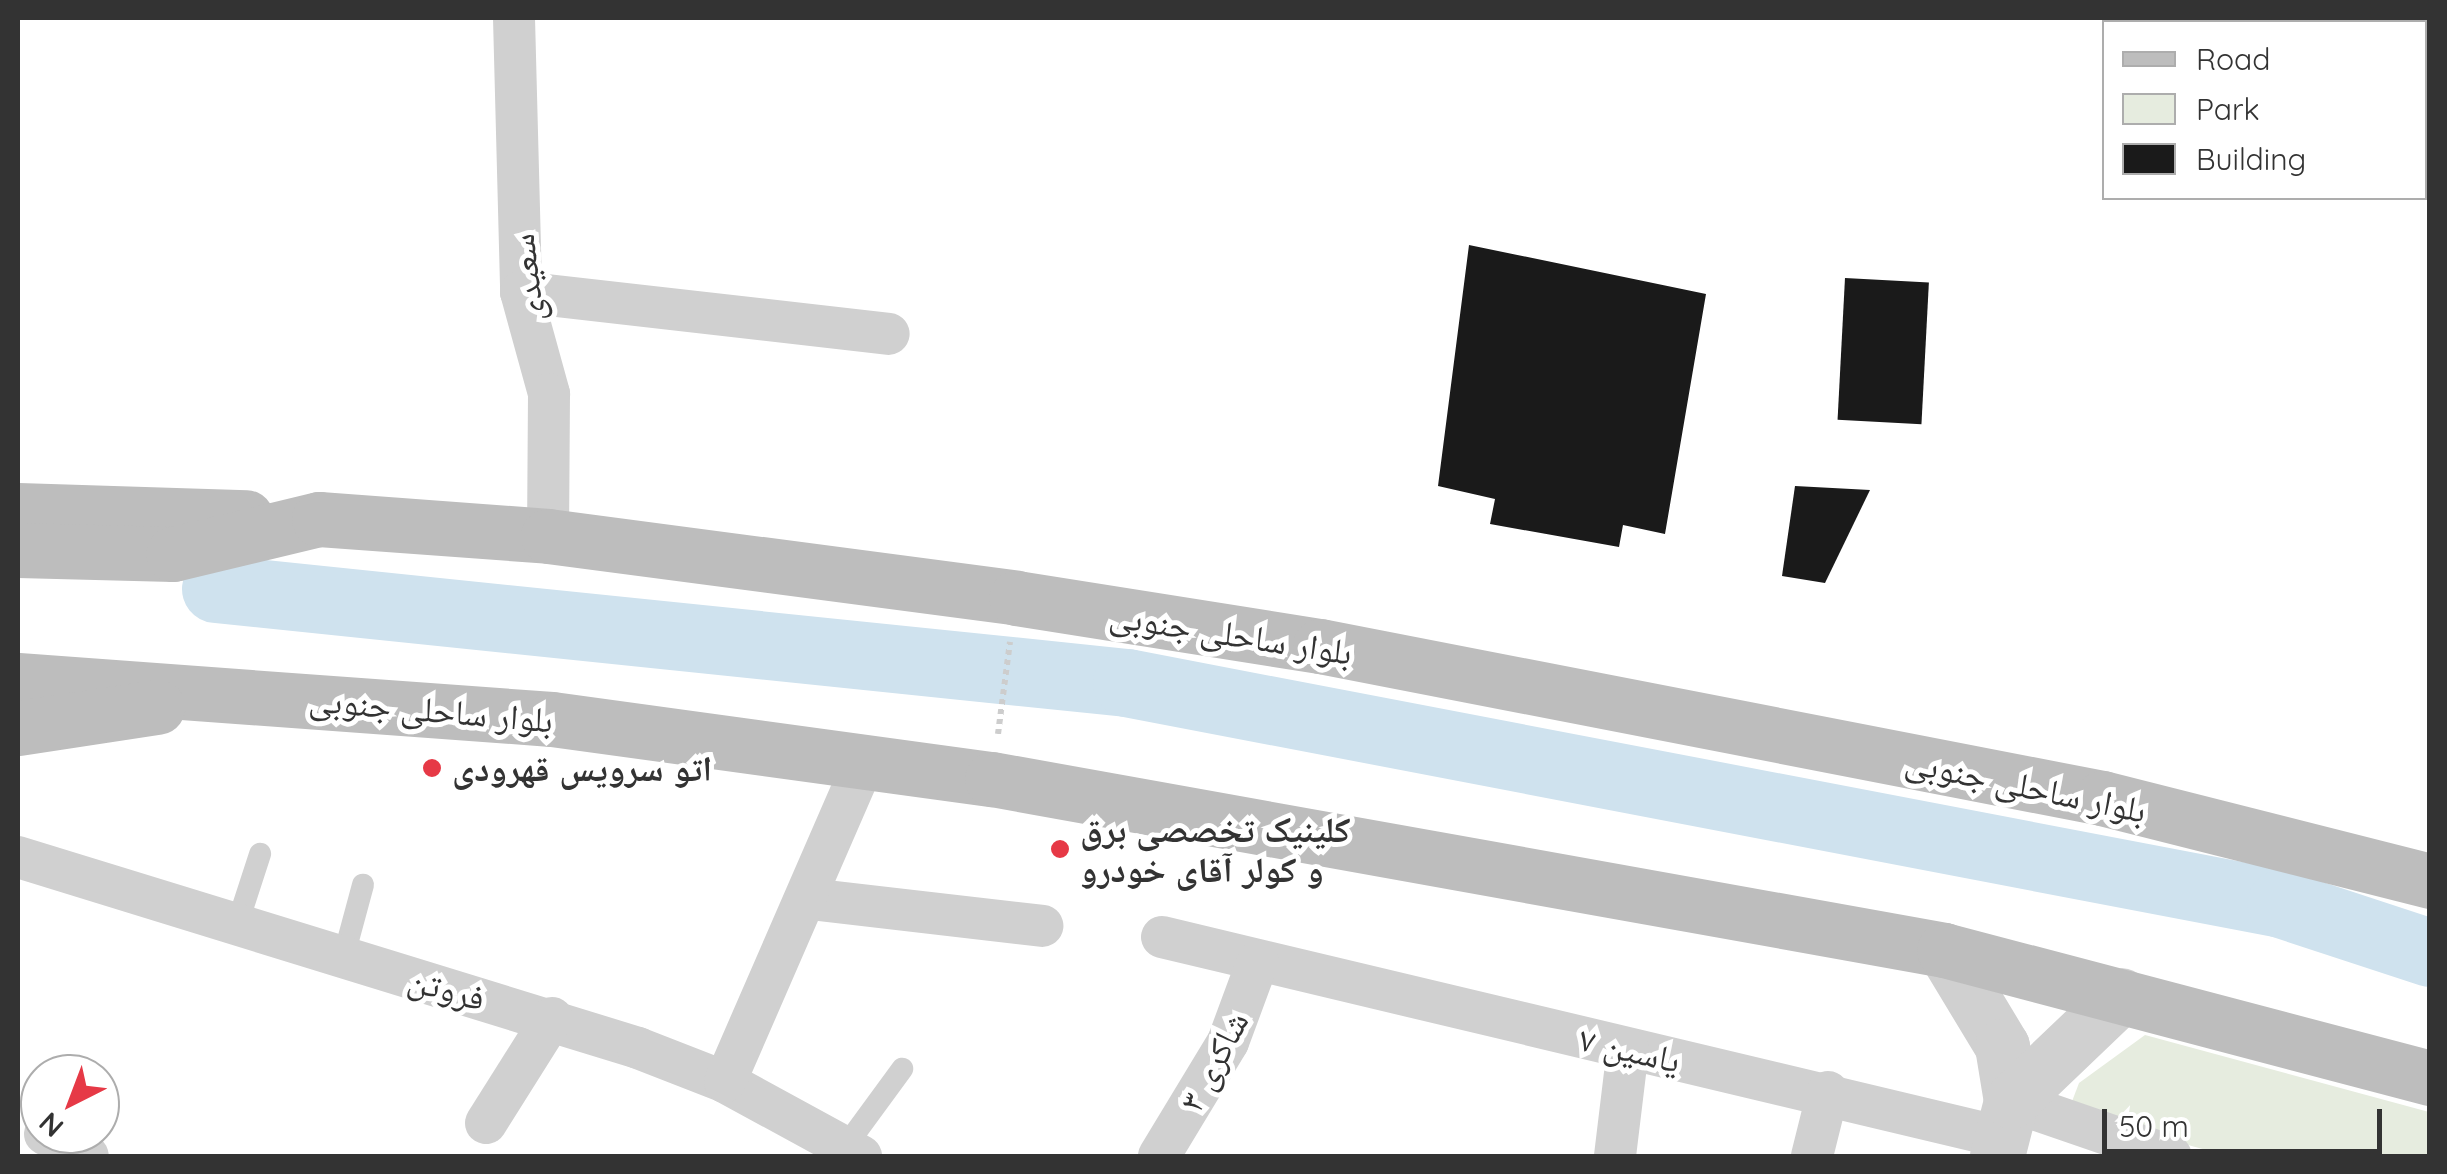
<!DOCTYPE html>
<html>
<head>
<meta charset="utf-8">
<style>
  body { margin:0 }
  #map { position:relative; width:2447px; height:1174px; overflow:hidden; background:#fff; font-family:Quicksand,"Noto Naskh Arabic",sans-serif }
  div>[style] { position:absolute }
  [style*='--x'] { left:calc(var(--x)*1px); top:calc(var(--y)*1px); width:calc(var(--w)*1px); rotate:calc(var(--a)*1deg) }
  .green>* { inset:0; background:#e6ecdf }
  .river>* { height:68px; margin:-34px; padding:0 34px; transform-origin:34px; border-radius:34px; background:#cfe2ee }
  .building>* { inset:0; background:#1a1a1a; transform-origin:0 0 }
  .path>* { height:6px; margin-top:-3px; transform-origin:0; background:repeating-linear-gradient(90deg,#cdcdcd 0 5px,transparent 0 10px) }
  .service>* { height:22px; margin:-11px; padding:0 11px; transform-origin:11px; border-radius:11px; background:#d0d0d0 }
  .minor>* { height:42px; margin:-21px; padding:0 21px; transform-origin:21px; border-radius:21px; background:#d0d0d0 }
  .tertiary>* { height:55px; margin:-27.5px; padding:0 27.5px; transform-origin:27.5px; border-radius:27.5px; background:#d0d0d0 }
  .secondary>* { height:55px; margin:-27.5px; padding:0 27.5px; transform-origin:27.5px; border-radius:27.5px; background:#bdbdbd }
  .dots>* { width:28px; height:28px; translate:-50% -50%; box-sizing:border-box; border:5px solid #fff; border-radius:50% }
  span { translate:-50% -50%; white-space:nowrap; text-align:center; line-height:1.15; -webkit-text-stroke:10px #fff; paint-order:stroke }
  .street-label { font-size:35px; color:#333 }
  .poi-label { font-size:35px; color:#333; font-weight:700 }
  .left { translate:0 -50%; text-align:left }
  .frame { position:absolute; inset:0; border:20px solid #333; pointer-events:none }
  .legend { position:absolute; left:2102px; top:20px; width:325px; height:180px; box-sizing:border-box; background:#fff; border:2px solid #adadad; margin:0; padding:12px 18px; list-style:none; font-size:30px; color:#333 }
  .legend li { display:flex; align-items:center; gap:20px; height:50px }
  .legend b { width:50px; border:2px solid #adadad }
  .north { position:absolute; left:20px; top:1054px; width:100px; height:100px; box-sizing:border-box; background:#fff; border:2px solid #adadad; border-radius:50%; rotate:222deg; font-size:28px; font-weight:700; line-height:40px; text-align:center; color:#333 }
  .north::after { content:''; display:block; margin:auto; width:35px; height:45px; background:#e63946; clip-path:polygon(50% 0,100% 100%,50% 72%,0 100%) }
  .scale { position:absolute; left:2102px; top:1109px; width:280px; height:45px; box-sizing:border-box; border:5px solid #333; border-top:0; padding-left:12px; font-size:30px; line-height:35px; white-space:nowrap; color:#333; -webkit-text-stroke:8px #fff; paint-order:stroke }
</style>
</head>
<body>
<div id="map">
  <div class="green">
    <div style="clip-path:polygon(2145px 1035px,2429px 1112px,2429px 1156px,2228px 1156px,2068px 1112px,2079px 1083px)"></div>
  </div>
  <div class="river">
    <div style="--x:216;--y:589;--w:916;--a:5.89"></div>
    <div style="--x:1127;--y:683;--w:1175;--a:10.84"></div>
    <div style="--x:2281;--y:904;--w:157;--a:18.2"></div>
  </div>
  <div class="building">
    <div style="clip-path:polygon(1469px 245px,1706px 294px,1665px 534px,1623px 525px,1619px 547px,1490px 524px,1495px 499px,1438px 486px)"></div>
    <div style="left:1845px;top:278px;width:84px;height:142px;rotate:3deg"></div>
    <div style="clip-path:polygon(1795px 486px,1870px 490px,1825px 583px,1782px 576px)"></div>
  </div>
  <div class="path">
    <div style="--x:998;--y:734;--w:93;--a:-82.6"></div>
  </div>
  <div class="service">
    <div style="--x:236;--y:928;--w:78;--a:-72"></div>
    <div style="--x:343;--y:959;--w:77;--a:-74.9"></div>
    <div style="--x:845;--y:1147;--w:97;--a:-53.8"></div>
  </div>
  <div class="minor">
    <div style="--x:514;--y:18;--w:274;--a:88.5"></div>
    <div style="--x:521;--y:292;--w:106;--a:74.6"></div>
    <div style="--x:549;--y:394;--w:142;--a:90.4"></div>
    <div style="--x:521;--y:292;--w:370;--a:6.5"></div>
    <div style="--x:18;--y:857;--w:649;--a:17.12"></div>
    <div style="--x:638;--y:1048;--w:93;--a:21.3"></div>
    <div style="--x:725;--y:1082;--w:155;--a:28.6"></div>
    <div style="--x:810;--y:899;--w:234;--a:6.6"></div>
    <div style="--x:1162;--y:937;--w:863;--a:13.41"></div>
    <div style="--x:725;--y:1082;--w:347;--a:-66.5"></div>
    <div style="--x:2011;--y:1101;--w:169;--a:19"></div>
    <div style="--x:486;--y:1123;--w:124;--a:-57.8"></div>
    <div style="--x:45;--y:1134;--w:48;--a:27.1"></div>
    <div style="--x:1159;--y:1156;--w:133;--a:-58.8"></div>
    <div style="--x:1228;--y:1042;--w:86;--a:-69.7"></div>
    <div style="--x:1615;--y:1156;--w:108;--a:-83.1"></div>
    <div style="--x:1812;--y:1156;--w:66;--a:-76"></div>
  </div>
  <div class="tertiary">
    <div style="--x:1944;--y:950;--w:112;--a:58.9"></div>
    <div style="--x:2002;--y:1046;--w:56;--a:80.7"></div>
    <div style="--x:2011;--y:1101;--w:57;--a:104.3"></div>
    <div style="--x:2011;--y:1101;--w:153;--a:-43.7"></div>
  </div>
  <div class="secondary">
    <div style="--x:18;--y:510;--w:228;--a:1.8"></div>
    <div style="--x:18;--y:550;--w:155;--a:1.5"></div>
    <div style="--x:173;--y:554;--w:150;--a:-13.5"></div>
    <div style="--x:319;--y:519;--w:230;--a:4.2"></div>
    <div style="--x:548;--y:536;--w:472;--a:7.5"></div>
    <div style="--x:1016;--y:598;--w:308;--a:9"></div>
    <div style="--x:1320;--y:646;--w:797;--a:11"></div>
    <div style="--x:2102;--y:798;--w:338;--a:14.2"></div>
    <div style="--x:18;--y:680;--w:535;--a:4.18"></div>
    <div style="--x:552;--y:719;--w:444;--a:7.8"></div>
    <div style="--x:992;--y:779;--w:967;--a:10.18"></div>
    <div style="--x:1944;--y:950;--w:503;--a:14.76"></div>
    <div style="--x:18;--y:728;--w:141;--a:-8.6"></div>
  </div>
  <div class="dots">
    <div style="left:432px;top:768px;background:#e63946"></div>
    <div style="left:1060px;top:849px;background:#e63946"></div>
  </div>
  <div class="street-label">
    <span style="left:526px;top:278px;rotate:-97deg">سعیدی</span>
    <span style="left:1231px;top:633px;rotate:9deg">بلوار ساحلی جنوبی</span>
    <span style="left:431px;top:709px;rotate:5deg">بلوار ساحلی جنوبی</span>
    <span style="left:2026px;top:785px;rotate:12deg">بلوار ساحلی جنوبی</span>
    <span style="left:447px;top:988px;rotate:16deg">فروتن</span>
    <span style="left:1630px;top:1049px;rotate:13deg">یاسین ۷</span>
    <span style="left:1213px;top:1061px;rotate:-62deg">شاکری ۳</span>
  </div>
  <div class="poi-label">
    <span class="left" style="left:452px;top:768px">اتو سرویس قهرودی</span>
    <span class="left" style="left:1080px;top:849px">کلینیک تخصصی برق<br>و کولر آقای خودرو</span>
  </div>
  <div class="frame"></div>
  <ul class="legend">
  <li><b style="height:12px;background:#bdbdbd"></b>Road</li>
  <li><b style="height:28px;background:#e6ecdf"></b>Park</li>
  <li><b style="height:28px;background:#1a1a1a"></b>Building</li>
  </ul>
  <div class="north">N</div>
  <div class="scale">50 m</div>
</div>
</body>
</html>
